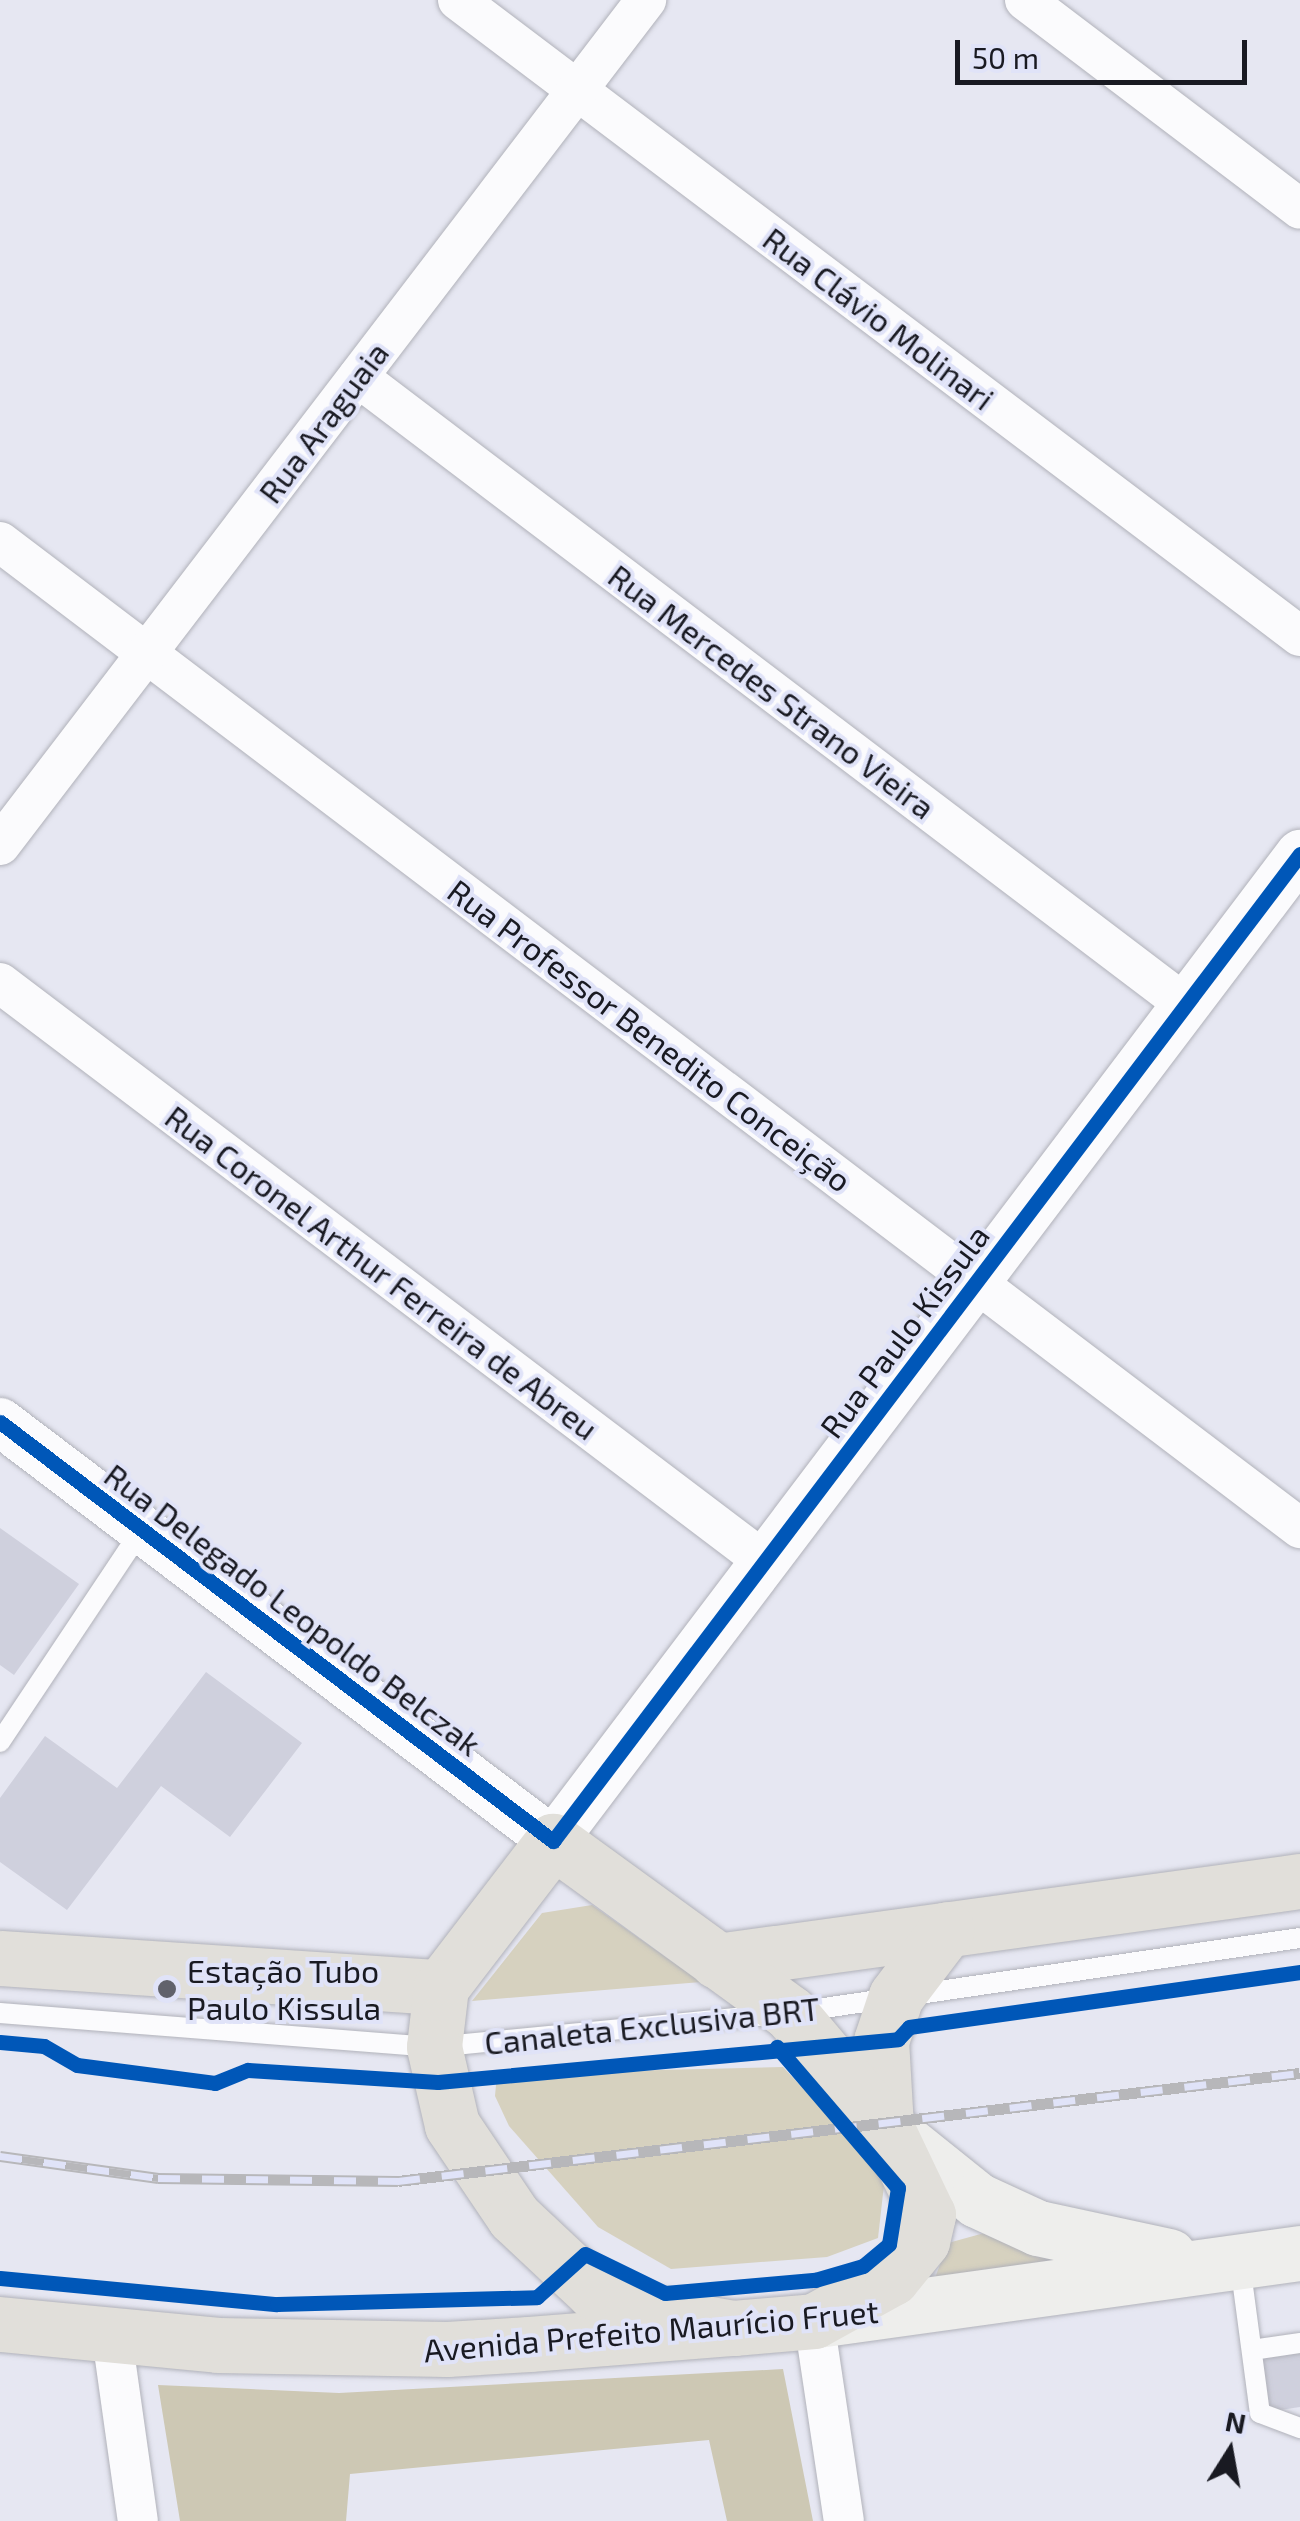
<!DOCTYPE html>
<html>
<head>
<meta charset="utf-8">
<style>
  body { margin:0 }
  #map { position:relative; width:1300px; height:2521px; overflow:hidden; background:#e6e7f2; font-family:"Exo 2",sans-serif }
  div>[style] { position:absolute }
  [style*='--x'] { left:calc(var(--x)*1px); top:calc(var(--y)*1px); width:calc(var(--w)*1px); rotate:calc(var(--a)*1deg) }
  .green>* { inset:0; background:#d6d1bf }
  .forest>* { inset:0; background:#cdc8b4 }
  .building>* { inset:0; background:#cfd0dd }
  .roads { filter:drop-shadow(0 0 2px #b1b2ba) drop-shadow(0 0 2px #b1b2ba) }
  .service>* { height:20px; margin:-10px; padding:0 10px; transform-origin:10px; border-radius:10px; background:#fbfbfd }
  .minor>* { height:40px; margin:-20px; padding:0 20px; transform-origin:20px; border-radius:20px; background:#fbfbfd }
  .tertiary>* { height:48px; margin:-24px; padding:0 24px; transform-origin:24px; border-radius:24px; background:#fbfbfd }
  .secondary>* { height:55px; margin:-27.5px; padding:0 27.5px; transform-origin:27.5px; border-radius:27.5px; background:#eeeeec }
  .primary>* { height:55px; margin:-27.5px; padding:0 27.5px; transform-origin:27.5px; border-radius:27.5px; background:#e1dfda }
  .rail>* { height:11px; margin-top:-5.5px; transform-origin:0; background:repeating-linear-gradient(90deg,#e0e3f8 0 22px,#b7b7ba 0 44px); box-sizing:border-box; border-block:2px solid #b7b7ba }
  .cycleway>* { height:15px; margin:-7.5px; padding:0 7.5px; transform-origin:7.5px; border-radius:7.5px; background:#0057b8 }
  .dots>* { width:28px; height:28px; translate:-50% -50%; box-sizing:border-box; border:5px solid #e0e3f8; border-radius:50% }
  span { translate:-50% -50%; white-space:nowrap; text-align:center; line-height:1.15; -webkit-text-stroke:8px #e0e3f8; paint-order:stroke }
  .street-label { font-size:32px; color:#191a22 }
  .poi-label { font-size:32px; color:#191a22 }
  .left { translate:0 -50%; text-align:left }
  .north { position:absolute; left:1180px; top:2401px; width:100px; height:100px; -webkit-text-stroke:8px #e0e3f8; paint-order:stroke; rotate:11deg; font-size:28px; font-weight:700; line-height:40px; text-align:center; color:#191a22 }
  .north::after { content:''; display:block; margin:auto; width:35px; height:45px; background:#191a22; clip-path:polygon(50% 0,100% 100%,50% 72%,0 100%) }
  .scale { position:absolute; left:955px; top:40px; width:292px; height:45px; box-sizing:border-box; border:5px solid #191a22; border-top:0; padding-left:12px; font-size:30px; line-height:35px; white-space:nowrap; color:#191a22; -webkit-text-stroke:8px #e0e3f8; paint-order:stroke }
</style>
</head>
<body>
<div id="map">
  <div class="green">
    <div style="clip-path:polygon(592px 1905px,701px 1982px,472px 2001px,542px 1913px)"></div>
    <div style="clip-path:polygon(783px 2067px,885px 2176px,878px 2238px,827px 2257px,671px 2269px,598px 2227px,509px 2126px,495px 2096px,497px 2074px)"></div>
    <div style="clip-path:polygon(988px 2232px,1084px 2272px,932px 2286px,948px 2243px)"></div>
  </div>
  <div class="forest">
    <div style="clip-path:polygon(783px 2369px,813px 2521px,727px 2521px,709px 2440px,350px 2474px,346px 2521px,180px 2521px,158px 2385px,339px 2393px)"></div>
  </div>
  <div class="building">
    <div style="clip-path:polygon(0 1528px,79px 1584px,14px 1675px,0 1665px)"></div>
    <div style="clip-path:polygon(206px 1672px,302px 1743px,230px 1837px,161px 1786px,67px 1910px,0 1862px,0 1798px,45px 1736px,117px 1788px)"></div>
    <div style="clip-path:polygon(1300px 2353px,1300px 2407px,1267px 2412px,1259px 2359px)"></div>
  </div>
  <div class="roads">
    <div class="service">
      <div style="--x:0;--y:1742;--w:256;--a:-56.3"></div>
      <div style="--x:0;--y:2013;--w:435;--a:4.5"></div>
      <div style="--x:434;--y:2047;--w:358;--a:-5.5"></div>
      <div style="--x:790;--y:2013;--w:515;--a:-8.37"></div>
      <div style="--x:1240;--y:2264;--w:150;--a:82.4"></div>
      <div style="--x:1260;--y:2413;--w:43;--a:20.6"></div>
      <div style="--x:1252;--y:2350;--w:49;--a:-8.3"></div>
    </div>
    <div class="minor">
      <div style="--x:458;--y:0;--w:1055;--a:37.07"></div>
      <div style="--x:1025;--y:0;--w:345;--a:37.2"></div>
      <div style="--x:358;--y:377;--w:1039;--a:37.18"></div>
      <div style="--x:0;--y:542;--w:1632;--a:37.18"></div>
      <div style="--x:0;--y:845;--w:1064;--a:-52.6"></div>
      <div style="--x:0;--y:983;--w:958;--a:37.11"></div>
      <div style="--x:814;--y:2321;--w:202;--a:81.5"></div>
      <div style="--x:112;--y:2337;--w:186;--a:82"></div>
    </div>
    <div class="tertiary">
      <div style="--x:0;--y:1422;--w:694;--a:37.15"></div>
      <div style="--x:553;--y:1841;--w:1238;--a:-52.88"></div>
    </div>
    <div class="secondary">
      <div style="--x:886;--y:2127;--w:117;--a:38.7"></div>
      <div style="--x:977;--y:2200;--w:67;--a:24.7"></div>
      <div style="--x:1038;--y:2228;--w:134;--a:12.1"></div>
      <div style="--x:817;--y:2320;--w:488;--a:-7.9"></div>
    </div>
    <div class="primary">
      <div style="--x:0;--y:1958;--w:442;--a:3.8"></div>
      <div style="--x:717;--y:1961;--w:588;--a:-7.81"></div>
      <div style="--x:886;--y:2127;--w:86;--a:-93.3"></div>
      <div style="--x:881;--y:2041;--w:47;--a:-71.6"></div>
      <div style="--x:896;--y:1996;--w:84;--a:-52.7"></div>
      <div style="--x:0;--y:2324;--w:219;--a:5.5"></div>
      <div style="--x:218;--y:2345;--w:229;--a:1"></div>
      <div style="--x:447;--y:2349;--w:82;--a:-3.5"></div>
      <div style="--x:529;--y:2344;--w:205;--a:-4.5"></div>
      <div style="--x:733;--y:2328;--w:81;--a:-4.9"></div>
      <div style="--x:814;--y:2321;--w:89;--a:-28.9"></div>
      <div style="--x:892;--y:2278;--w:48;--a:-51"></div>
      <div style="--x:922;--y:2241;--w:27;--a:-77"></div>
      <div style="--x:928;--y:2215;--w:98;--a:-115.5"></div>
      <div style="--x:886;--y:2127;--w:149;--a:-130.1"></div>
      <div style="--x:790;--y:2013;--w:293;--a:-144"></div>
      <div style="--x:553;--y:1841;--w:184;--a:127.5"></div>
      <div style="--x:441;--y:1987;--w:60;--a:96.7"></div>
      <div style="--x:434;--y:2047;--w:80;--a:77"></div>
      <div style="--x:452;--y:2125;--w:111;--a:56"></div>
      <div style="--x:514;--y:2217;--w:110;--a:43.2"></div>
      <div style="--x:594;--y:2292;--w:42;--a:25.3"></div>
      <div style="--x:632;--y:2310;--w:103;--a:10.1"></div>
    </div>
  </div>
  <div class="rail">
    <div style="--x:0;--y:2156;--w:160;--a:7.9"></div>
    <div style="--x:158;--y:2178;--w:240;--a:0.7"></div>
    <div style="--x:398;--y:2181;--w:908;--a:-6.83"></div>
  </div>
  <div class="cycleway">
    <div style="--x:0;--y:1422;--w:694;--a:37.15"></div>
    <div style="--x:553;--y:1841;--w:1238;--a:-52.88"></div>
    <div style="--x:0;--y:2042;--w:44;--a:5.2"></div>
    <div style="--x:44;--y:2046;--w:38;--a:30"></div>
    <div style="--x:77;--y:2065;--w:139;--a:7.4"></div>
    <div style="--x:215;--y:2083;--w:35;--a:-22"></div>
    <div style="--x:248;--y:2070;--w:190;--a:3.6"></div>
    <div style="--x:438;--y:2082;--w:462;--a:-5.3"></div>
    <div style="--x:898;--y:2039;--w:16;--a:-47"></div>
    <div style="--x:909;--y:2027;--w:395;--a:-8"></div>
    <div style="--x:0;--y:2278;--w:278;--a:5.4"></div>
    <div style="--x:277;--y:2304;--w:260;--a:-1.5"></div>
    <div style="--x:537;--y:2297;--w:64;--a:-41.9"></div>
    <div style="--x:585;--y:2254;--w:89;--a:26"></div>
    <div style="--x:665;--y:2293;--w:151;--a:-5"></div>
    <div style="--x:815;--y:2280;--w:50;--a:-16.3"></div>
    <div style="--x:863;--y:2266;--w:34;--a:-40"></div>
    <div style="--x:889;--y:2244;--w:57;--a:-80.9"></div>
    <div style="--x:898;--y:2188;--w:186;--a:-130.6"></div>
  </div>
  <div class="dots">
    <div style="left:167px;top:1989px;background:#61626b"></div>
  </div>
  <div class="street-label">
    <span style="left:879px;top:318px;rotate:37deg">Rua Clávio Molinari</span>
    <span style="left:323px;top:422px;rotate:-53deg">Rua Araguaia</span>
    <span style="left:772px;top:691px;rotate:37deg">Rua Mercedes Strano Vieira</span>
    <span style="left:650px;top:1035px;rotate:37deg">Rua Professor Benedito Conceição</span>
    <span style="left:382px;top:1272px;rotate:37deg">Rua Coronel Arthur Ferreira de Abreu</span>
    <span style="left:904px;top:1331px;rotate:-53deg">Rua Paulo Kissula</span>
    <span style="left:293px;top:1609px;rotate:37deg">Rua Delegado Leopoldo Belczak</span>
    <span style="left:652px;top:2025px;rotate:-6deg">Canaleta Exclusiva BRT</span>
    <span style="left:651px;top:2330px;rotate:-5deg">Avenida Prefeito Maurício Fruet</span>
  </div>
  <div class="poi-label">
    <span class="left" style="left:187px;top:1989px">Estação Tubo<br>Paulo Kissula</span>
  </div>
  <div class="north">N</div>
  <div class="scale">50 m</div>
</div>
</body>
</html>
